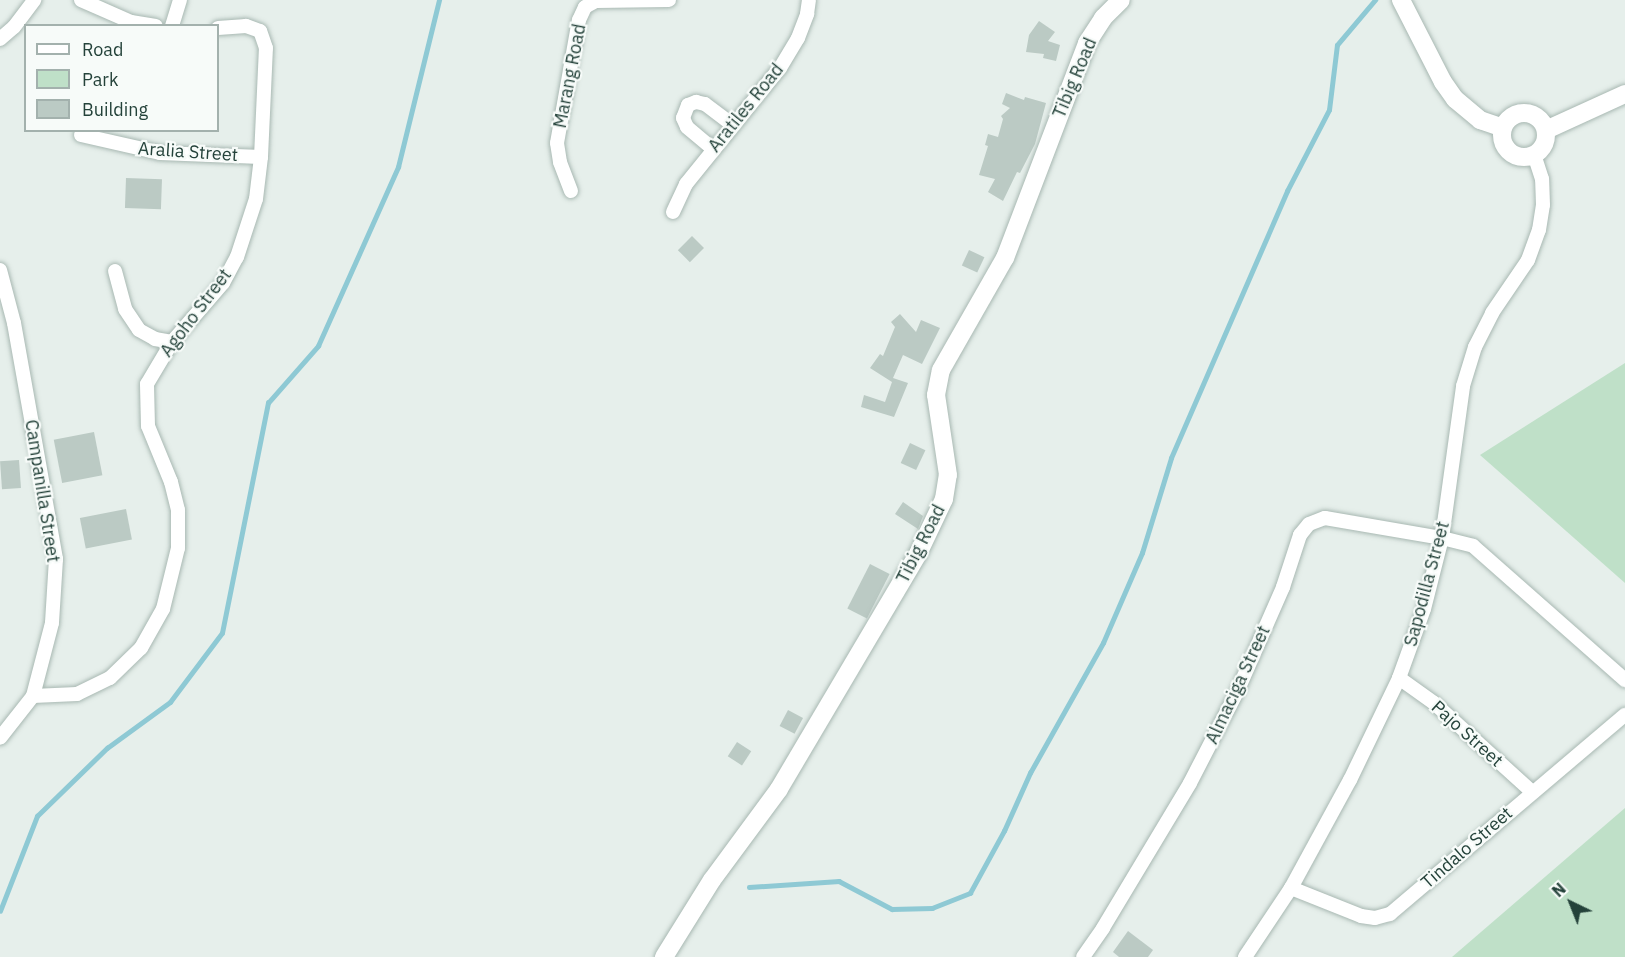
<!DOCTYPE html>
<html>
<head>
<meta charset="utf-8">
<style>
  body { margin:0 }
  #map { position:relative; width:1625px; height:957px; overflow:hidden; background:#e6efeb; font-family:"IBM Plex Sans",sans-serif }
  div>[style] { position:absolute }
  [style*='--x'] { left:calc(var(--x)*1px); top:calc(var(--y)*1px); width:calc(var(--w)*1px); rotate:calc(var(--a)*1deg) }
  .green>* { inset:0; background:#bfe0c8 }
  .stream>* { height:4.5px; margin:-2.25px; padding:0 2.25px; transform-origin:2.25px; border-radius:2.25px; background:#8ec9d4 }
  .building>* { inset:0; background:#bbcac4; transform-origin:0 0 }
  .roads { filter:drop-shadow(0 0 2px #a8b8b2) drop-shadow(0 0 2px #a8b8b2) }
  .street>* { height:14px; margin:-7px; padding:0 7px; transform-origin:7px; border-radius:7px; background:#fff }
  .secondary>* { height:18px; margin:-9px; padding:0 9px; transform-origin:9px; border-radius:9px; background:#fff }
  .secondary>.ring { margin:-9px; padding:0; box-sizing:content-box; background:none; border:18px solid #fff; border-radius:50% }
  span { translate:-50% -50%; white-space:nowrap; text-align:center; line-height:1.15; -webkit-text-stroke:4.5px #f7fbf9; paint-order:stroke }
  .street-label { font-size:18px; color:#24423a }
  .legend { position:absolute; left:24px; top:24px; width:195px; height:108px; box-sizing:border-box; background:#f7fbf9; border:2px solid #a3b1ad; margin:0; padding:8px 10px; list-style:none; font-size:18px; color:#24423a }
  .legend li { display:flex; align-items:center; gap:12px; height:30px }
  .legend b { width:30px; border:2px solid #a3b1ad }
  .north { position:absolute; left:1541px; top:873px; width:60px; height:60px; -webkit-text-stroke:4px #f7fbf9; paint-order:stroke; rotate:317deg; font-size:16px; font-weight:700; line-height:24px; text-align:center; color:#24423a }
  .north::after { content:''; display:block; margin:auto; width:21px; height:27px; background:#24423a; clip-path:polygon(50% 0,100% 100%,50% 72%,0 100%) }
</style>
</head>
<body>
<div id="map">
  <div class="green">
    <div style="clip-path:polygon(1625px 363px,1625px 583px,1480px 455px)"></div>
    <div style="clip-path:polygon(1625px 808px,1625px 957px,1452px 957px)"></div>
  </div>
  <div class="stream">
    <div style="--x:749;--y:887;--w:90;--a:-3.8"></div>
    <div style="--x:839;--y:881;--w:60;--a:27.8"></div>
    <div style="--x:892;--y:909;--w:40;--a:-1.4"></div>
    <div style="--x:932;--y:908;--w:41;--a:-21.5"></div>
    <div style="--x:970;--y:893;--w:71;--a:-61.3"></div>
    <div style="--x:1004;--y:831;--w:64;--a:-65.9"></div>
    <div style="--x:1030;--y:773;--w:149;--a:-60.7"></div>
    <div style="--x:1103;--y:643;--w:98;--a:-66.6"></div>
    <div style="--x:1142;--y:553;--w:99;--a:-73"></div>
    <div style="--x:1171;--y:458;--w:291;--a:-66.5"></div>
    <div style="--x:1287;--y:191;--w:91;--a:-62.6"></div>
    <div style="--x:1329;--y:110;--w:65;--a:-83"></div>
    <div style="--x:1337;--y:45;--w:59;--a:-49.8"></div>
    <div style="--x:0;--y:911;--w:102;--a:-68.7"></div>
    <div style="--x:37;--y:816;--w:98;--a:-44.2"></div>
    <div style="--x:107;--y:748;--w:78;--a:-36.1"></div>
    <div style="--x:170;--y:702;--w:86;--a:-53"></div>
    <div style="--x:222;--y:633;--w:235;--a:-78.7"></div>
    <div style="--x:268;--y:403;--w:76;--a:-48.7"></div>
    <div style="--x:318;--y:346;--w:196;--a:-65.9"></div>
    <div style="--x:398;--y:167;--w:172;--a:-76.2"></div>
  </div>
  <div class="building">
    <div style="clip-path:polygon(1039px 21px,1055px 32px,1048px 41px,1060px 45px,1056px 61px,1043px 58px,1044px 54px,1026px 52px,1029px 35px)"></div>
    <div style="clip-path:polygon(1006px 93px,1024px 100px,1025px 97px,1046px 103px,1035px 144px,1020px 173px,1017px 172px,1003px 201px,988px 192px,995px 179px,979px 175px,988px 146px,985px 145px,988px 134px,998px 137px,1003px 119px,1001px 116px,1010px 108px,1002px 104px)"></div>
    <div style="left:126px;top:178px;width:36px;height:30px;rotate:2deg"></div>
    <div style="left:692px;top:236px;width:17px;height:20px;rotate:45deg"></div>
    <div style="left:969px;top:250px;width:17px;height:17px;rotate:25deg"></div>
    <div style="clip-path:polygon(900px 314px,916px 332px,921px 320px,940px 328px,922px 364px,903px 355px,893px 378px,908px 383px,894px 417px,861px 407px,864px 395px,885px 402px,892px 382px,870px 368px,880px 354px,883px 356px,895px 327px,891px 322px)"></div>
    <div style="left:94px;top:432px;width:44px;height:41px;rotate:79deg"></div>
    <div style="left:910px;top:443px;width:17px;height:22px;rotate:25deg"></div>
    <div style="left:19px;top:460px;width:28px;height:19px;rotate:86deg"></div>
    <div style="clip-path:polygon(903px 502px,923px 516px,918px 529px,895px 514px)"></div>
    <div style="left:126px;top:509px;width:31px;height:47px;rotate:79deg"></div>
    <div style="left:870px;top:564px;width:22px;height:50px;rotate:27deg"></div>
    <div style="left:788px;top:710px;width:17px;height:18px;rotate:28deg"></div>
    <div style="left:737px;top:742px;width:17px;height:17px;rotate:33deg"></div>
    <div style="clip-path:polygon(1128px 931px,1153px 950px,1148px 957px,1119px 957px,1113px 952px)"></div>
  </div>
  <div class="roads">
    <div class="street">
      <div style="--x:81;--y:0;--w:55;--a:23.7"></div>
      <div style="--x:131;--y:22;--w:25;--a:9"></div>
      <div style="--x:172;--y:26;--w:27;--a:-73"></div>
      <div style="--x:0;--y:39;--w:18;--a:-41"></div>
      <div style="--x:14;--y:27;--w:34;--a:-53"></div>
      <div style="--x:81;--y:135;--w:81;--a:12.8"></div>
      <div style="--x:160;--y:153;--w:101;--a:2.3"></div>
      <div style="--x:713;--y:149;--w:34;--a:-140"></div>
      <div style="--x:687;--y:127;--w:10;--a:-114"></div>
      <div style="--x:683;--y:118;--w:14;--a:-69"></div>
      <div style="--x:688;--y:105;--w:9;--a:-21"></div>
      <div style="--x:696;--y:102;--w:9;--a:13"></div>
      <div style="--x:705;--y:104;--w:35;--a:37"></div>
      <div style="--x:571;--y:191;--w:31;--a:-111"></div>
      <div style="--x:560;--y:162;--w:19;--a:-99"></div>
      <div style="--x:557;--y:143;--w:125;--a:-79.9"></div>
      <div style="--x:579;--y:20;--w:14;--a:-65"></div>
      <div style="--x:585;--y:7;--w:13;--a:-29"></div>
      <div style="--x:596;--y:1;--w:73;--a:-0.8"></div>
      <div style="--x:673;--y:212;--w:31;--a:-65"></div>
      <div style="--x:686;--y:184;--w:149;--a:-51"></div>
      <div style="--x:780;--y:68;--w:35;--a:-59"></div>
      <div style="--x:798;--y:38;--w:26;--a:-69"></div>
      <div style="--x:807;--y:14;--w:14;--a:-82"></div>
      <div style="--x:0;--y:270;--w:55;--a:75.2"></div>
      <div style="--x:14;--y:323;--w:240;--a:79.9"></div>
      <div style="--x:56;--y:559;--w:64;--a:93.6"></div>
      <div style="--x:52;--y:623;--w:75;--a:104.6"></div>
      <div style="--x:33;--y:696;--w:53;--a:128.2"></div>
      <div style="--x:115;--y:271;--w:39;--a:75"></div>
      <div style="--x:125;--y:309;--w:25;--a:56"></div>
      <div style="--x:139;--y:330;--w:18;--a:29"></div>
      <div style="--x:155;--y:339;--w:17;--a:10"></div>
      <div style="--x:1399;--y:678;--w:43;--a:35.5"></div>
      <div style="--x:1434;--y:703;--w:132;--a:42.2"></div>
      <div style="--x:33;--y:696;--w:44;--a:-2.6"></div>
      <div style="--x:77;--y:694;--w:37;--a:-26"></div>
      <div style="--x:110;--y:678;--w:43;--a:-44.1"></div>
      <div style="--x:141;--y:648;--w:45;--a:-60.6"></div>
      <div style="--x:163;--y:609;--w:63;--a:-76.2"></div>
      <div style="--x:178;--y:548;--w:38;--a:-90"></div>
      <div style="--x:178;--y:510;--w:29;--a:-104"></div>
      <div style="--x:171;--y:482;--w:61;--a:-112.3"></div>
      <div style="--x:148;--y:426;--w:42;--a:-91.4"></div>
      <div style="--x:147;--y:384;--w:49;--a:-59.2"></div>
      <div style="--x:172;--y:342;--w:78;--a:-49.2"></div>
      <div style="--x:223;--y:283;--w:30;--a:-62"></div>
      <div style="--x:237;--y:257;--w:61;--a:-71.9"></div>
      <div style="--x:256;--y:199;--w:42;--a:-83.2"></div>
      <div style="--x:261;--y:157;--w:109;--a:-87.4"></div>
      <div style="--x:266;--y:48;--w:18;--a:-109"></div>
      <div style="--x:260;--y:31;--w:15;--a:-160"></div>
      <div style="--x:246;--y:26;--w:28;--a:176"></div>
      <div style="--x:1291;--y:888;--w:75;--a:21.8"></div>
      <div style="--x:1361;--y:916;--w:14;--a:8"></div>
      <div style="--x:1375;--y:918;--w:16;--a:-15"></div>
      <div style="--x:1390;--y:914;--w:308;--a:-40.3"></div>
      <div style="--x:1083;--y:957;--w:35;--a:-55"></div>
      <div style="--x:1103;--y:928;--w:169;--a:-59"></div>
      <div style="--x:1190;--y:783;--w:102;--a:-62.7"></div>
      <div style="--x:1237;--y:692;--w:115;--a:-66.3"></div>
      <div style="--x:1283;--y:587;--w:55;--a:-71.9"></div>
      <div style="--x:1300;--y:535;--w:14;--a:-51"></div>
      <div style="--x:1309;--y:524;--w:17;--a:-21"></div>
      <div style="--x:1325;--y:518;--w:119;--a:9.7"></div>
      <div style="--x:1442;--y:538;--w:32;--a:14"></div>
      <div style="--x:1473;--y:546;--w:203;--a:41.4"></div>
      <div style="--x:1245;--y:957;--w:83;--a:-56.3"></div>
      <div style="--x:1291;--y:888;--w:123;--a:-61.4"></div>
      <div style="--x:1350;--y:780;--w:113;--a:-64.3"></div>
      <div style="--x:1399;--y:678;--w:73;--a:-70.1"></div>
      <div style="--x:1424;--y:609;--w:73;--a:-75.8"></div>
      <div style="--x:1442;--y:538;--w:153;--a:-82.1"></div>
      <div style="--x:1463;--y:386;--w:41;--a:-72.9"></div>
      <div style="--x:1475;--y:347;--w:38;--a:-63"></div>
      <div style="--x:1492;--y:313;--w:64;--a:-55.8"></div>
      <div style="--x:1528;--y:260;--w:32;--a:-70"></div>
      <div style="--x:1539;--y:230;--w:25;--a:-81"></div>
      <div style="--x:1543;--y:205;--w:26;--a:-92"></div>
      <div style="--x:1542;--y:179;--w:25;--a:-108"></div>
    </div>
    <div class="secondary">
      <div style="--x:1401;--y:0;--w:92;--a:62.9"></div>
      <div style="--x:1443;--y:82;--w:21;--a:55"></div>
      <div style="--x:1455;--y:99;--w:33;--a:40"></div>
      <div style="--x:1480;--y:120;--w:24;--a:19"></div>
      <div class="ring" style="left:1502px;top:113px;width:26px;height:26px"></div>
      <div style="--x:1546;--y:130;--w:87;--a:-24.5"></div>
      <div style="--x:664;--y:957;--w:91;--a:-58.1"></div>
      <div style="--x:712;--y:880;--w:113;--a:-53.6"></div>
      <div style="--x:779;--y:789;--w:273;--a:-59.4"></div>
      <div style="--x:918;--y:554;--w:61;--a:-64.7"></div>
      <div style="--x:944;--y:499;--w:24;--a:-81"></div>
      <div style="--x:948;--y:475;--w:81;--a:-98.5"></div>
      <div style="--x:936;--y:395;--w:25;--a:-79"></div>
      <div style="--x:941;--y:370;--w:129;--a:-60.3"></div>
      <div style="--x:1005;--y:258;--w:230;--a:-69.1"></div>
      <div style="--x:1087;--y:43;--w:30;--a:-57"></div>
      <div style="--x:1103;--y:18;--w:25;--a:-45"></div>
    </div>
  </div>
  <div class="street-label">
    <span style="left:570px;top:76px;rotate:-79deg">Marang Road</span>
    <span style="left:1075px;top:78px;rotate:-67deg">Tibig Road</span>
    <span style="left:746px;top:108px;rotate:-51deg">Aratiles Road</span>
    <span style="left:188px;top:152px;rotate:4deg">Aralia Street</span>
    <span style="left:196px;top:313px;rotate:-53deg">Agoho Street</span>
    <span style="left:42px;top:491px;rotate:81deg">Campanilla Street</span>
    <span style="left:921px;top:544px;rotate:-63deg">Tibig Road</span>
    <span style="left:1427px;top:584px;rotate:-75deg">Sapodilla Street</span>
    <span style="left:1238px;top:685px;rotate:-65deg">Almaciga Street</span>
    <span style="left:1467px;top:734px;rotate:42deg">Pajo Street</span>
    <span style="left:1467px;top:848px;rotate:-41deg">Tindalo Street</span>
  </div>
  <ul class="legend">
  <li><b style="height:8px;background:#fff"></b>Road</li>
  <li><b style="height:16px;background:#bfe0c8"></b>Park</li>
  <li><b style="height:16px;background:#bbcac4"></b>Building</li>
  </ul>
  <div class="north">N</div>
</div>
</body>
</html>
